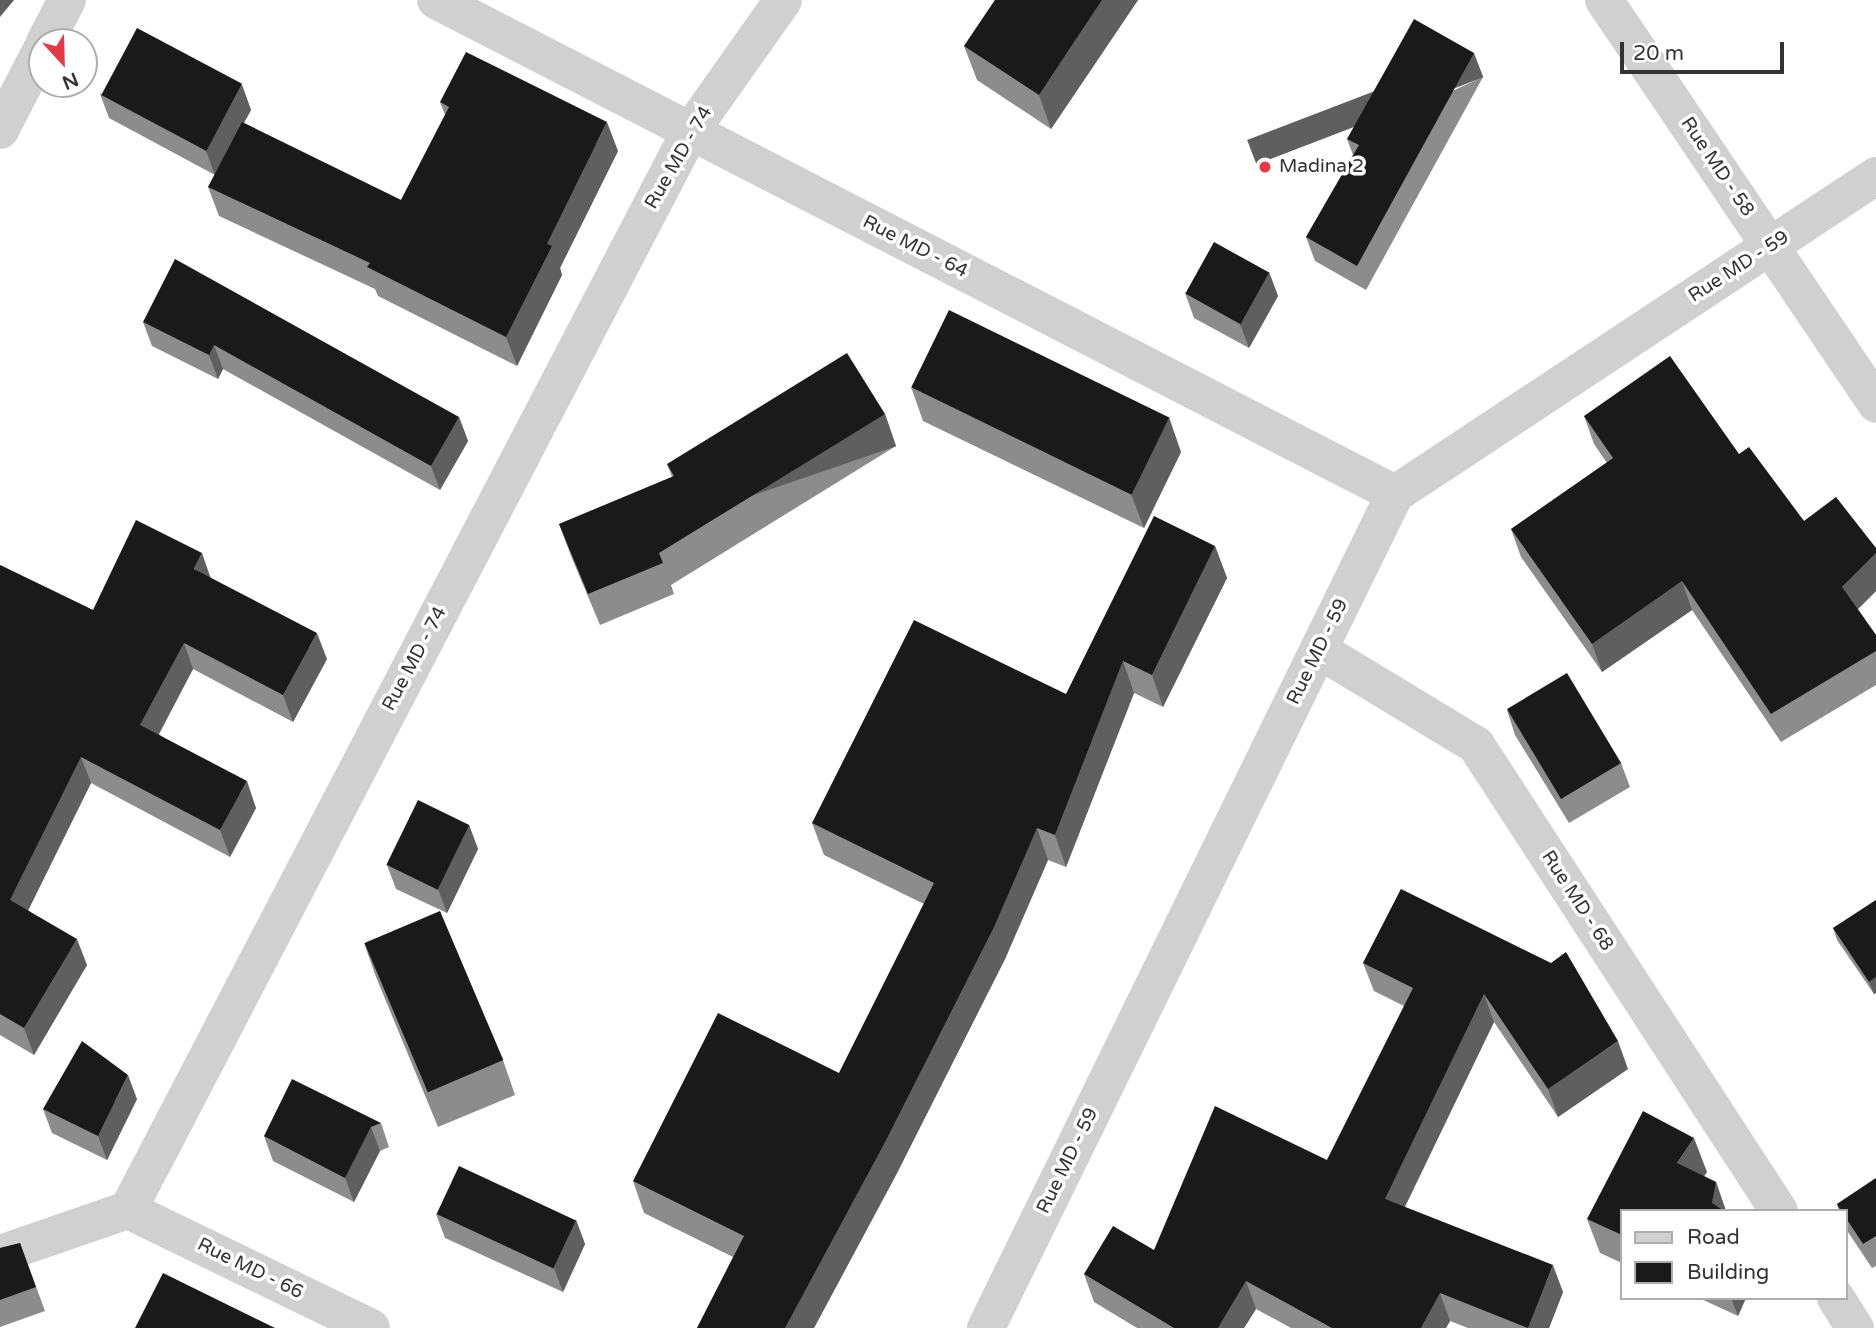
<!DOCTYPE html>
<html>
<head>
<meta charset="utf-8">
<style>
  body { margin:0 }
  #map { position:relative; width:1876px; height:1328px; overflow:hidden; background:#fff; font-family:"Varela Round",sans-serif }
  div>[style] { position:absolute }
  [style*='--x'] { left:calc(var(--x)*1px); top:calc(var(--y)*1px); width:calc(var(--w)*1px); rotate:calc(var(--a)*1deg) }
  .minor>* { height:38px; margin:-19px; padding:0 19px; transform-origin:19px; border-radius:19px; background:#d0d0d0 }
  .wall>* { inset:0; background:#8c8c8c }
  .shaded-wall>* { inset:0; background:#5f5f5f; transform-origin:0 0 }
  .building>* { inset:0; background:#1a1a1a; transform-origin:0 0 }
  .dots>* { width:19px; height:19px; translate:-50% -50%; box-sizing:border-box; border:4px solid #fff; border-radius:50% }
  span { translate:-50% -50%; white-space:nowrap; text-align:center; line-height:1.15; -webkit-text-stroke:7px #fff; paint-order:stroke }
  .street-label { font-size:19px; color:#333 }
  .poi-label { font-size:19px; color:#333 }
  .left { translate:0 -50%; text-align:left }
  .legend { position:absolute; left:1620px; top:1209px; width:228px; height:91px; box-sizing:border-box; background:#fff; border:2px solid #adadad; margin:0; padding:9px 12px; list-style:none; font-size:21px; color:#333 }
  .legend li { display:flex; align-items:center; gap:14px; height:35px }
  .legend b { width:35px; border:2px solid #adadad }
  .north { position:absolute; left:28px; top:28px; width:70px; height:70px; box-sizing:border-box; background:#fff; border:2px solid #adadad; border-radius:50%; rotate:158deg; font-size:19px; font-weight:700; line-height:28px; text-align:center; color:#333 }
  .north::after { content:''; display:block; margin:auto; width:24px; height:32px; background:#e63946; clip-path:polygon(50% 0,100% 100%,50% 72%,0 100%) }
  .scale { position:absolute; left:1620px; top:42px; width:164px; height:32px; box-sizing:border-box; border:4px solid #333; border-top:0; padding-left:9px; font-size:21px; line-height:24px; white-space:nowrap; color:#333; -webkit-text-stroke:5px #fff; paint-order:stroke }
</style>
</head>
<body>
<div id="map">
  <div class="minor">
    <div style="--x:436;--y:0;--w:1079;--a:27.25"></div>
    <div style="--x:1604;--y:0;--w:487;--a:56"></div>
    <div style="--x:45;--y:42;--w:47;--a:-62.4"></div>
    <div style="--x:0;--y:130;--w:91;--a:-62.6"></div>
    <div style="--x:1319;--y:650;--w:184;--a:31.2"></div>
    <div style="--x:1476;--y:745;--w:556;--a:56.97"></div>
    <div style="--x:128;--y:1210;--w:270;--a:25.9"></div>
    <div style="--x:0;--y:1254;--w:135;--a:-19"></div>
    <div style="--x:128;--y:1210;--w:1216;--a:-62.47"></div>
    <div style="--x:690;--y:132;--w:161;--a:-54.8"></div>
    <div style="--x:1836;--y:1298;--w:36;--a:58"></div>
    <div style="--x:986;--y:1328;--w:929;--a:-63.88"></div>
    <div style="--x:1395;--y:494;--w:577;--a:-33.47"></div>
  </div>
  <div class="wall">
    <div style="clip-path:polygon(995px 0,1138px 0,1051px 129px,977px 80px,964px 46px)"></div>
    <div style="clip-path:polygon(1483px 77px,1366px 290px,1315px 261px,1306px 237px,1353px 155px,1347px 139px)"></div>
    <div style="clip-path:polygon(242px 85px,251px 110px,244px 123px,401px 200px,445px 115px,440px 102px,618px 151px,560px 268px,562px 275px,517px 366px,378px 296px,375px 289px,219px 216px,208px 187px,215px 175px,109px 118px,100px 94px)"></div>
    <div style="clip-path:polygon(1269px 272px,1278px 296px,1249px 348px,1194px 318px,1185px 293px)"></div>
    <div style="clip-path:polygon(143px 322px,459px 417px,468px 441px,440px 490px,223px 369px,218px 379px,152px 346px)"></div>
    <div style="clip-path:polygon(911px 387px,1181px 452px,1144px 528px,923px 421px)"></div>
    <div style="clip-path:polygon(885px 414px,896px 446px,671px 585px,674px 594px,600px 625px,571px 556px,559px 524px,672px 477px,667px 464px)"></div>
    <div style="clip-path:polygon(1584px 416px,1739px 454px,1804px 521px,1876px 548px,1876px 591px,1858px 609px,1876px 635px,1876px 685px,1781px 742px,1692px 610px,1602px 672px,1521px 557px,1511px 529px,1607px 463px,1594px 444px)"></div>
    <div style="clip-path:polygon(1215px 546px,1227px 578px,1163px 707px,1134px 693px,1066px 867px,1048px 860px,1005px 959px,896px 1175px,814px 1328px,697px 1328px,733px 1257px,644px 1213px,633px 1181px,839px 1073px,924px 904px,824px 855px,812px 823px,1066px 694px)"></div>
    <div style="clip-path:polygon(0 565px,93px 610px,211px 578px,327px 659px,293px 722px,193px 669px,159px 734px,256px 808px,230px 857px,91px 783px,28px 910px,87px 965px,34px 1055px,0 1035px)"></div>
    <div style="clip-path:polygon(1507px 710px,1621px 763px,1630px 787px,1569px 823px,1515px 735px)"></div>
    <div style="clip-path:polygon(469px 825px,478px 849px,447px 913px,396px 889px,387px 865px)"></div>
    <div style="clip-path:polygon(1401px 889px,1628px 1069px,1558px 1117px,1494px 1022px,1405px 1207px,1563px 1292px,1549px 1328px,1468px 1328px,1450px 1321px,1446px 1328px,1291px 1328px,1256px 1309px,1244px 1328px,1137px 1328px,1094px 1302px,1084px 1274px,1154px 1250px,1327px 1160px,1404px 1006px,1374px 991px,1363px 963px)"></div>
    <div style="clip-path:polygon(1876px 900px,1876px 993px,1874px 994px,1837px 940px,1833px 928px)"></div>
    <div style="clip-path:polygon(364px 943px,503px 1060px,515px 1095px,438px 1127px,376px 977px)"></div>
    <div style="clip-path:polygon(137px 1099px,107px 1160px,52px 1133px,43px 1109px)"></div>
    <div style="clip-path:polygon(381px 1123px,389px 1147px,380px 1151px,354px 1202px,273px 1161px,264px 1136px)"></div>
    <div style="clip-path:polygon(1707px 1172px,1704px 1176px,1716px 1182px,1726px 1211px,1622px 1211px,1622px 1263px,1600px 1253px,1587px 1219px)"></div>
    <div style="clip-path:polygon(1876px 1178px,1876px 1266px,1872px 1268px,1846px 1229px,1846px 1211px,1839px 1211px,1837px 1204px)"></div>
    <div style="clip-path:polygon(436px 1214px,576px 1220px,585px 1244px,563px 1292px,445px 1238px)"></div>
    <div style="clip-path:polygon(20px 1243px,45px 1311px,0 1327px,0 1248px)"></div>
    <div style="clip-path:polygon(1699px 1298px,1746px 1298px,1738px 1316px)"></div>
  </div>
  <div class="shaded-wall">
    <div style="clip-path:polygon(0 0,14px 0,0 17px)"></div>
    <div style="clip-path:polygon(1102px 0,1138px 0,1051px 129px,1039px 95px)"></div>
    <div style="left:1474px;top:53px;width:26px;height:243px;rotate:69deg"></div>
    <div style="clip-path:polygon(242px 85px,251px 110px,215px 175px,206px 151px)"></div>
    <div style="clip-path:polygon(607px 122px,618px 151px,560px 268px,562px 275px,517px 366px,506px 337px,547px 244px)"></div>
    <div style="clip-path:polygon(1269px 272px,1278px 296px,1249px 348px,1240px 324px)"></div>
    <div style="clip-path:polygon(214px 345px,223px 369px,218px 379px,209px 355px)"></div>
    <div style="left:885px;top:414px;width:34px;height:265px;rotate:71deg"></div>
    <div style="clip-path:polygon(459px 417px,468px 441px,440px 490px,431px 466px)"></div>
    <div style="clip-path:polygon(1169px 417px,1181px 452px,1144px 528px,1131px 494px)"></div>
    <div style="clip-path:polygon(1215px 546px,1227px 578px,1163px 707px,1152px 675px)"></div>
    <div style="clip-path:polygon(202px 553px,211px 579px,194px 569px)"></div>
    <div style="clip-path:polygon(1876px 553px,1876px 591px,1852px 615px,1842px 587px)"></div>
    <div style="clip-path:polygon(1682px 581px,1692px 610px,1602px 672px,1592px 644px)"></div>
    <div style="clip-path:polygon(317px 633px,327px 659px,293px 722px,283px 695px)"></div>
    <div style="clip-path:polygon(184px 643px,193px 669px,150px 751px,140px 725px)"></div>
    <div style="clip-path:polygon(1123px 661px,1134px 693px,1066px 867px,1055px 835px)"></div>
    <div style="clip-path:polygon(81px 757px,91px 783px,20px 927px,10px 900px)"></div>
    <div style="clip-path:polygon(247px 781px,256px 808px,230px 857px,220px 830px)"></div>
    <div style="clip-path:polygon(469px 825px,478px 849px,447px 913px,438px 889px)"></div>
    <div style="clip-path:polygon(1037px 828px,1048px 860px,1005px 959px,896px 1175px,814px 1328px,785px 1328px)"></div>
    <div style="clip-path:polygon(77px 939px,87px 965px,34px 1055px,24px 1028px)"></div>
    <div style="clip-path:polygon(1876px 977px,1876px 993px,1874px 994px,1869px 982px)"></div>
    <div style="clip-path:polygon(1484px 994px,1494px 1022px,1395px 1227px,1385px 1199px)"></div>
    <div style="clip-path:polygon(1618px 1041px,1628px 1069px,1558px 1117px,1548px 1089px)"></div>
    <div style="clip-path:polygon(128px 1075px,137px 1099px,107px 1160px,98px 1136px)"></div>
    <div style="clip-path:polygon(371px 1127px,380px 1151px,354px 1202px,345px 1178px)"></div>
    <div style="clip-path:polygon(1694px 1138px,1707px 1172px,1689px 1198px,1677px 1163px)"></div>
    <div style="clip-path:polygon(1716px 1182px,1726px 1211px,1715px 1211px,1712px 1203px)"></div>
    <div style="clip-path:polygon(576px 1220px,585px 1244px,563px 1292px,554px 1268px)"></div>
    <div style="clip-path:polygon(1553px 1265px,1563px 1292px,1549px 1328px,1528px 1328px)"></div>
    <div style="clip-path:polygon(1246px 1281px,1256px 1309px,1244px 1328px,1218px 1328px)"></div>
    <div style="clip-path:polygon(1440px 1293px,1450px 1321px,1446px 1328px,1421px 1328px)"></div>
    <div style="clip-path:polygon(1731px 1298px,1746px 1298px,1738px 1316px)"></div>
  </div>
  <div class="building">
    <div style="clip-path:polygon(995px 0,1102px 0,1039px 95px,964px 46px)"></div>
    <div style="clip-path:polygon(1414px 19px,1474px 53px,1357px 266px,1306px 237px,1359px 145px,1347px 139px)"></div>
    <div style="left:137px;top:28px;width:119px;height:76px;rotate:28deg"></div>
    <div style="clip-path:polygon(466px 52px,607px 122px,547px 244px,552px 246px,506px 337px,367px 267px,370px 263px,208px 187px,242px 122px,401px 200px,449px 107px,440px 102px)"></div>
    <div style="left:1214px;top:242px;width:63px;height:59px;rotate:29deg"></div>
    <div style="clip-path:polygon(175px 259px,459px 417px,431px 466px,214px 345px,209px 355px,143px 322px)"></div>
    <div style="left:949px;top:310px;width:245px;height:86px;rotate:26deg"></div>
    <div style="clip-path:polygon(847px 353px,885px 414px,659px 553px,663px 563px,588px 594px,559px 524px,674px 476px,667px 464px)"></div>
    <div style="clip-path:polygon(1670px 356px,1739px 454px,1749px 447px,1804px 521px,1836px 497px,1876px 548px,1876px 553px,1842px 587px,1876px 635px,1876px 651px,1771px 714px,1682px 581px,1592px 644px,1511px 529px,1613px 458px,1584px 416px)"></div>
    <div style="clip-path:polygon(1154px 516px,1215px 546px,1152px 675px,1123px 661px,1055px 835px,1037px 828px,994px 927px,884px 1144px,785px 1328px,697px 1328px,744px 1236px,633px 1181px,718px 1013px,839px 1073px,934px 883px,812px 823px,914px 620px,1066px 694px)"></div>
    <div style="clip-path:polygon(136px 520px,202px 553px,194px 569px,317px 633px,283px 695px,184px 643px,140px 725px,247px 781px,220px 830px,81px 757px,10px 900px,77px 939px,24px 1028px,0 1014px,0 565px,93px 610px)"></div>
    <div style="left:1567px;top:673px;width:105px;height:70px;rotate:59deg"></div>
    <div style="left:418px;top:800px;width:57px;height:72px;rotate:26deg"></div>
    <div style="clip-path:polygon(1401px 889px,1551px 963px,1566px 952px,1618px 1041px,1548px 1089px,1484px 994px,1385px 1199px,1553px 1265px,1528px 1328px,1440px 1293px,1421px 1328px,1332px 1328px,1246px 1281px,1218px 1328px,1174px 1328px,1084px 1274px,1113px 1226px,1154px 1250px,1215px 1106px,1327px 1160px,1413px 988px,1363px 963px)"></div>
    <div style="clip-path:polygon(1876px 900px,1876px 977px,1869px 982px,1833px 928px)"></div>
    <div style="left:440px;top:911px;width:162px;height:82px;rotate:67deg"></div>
    <div style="clip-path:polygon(82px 1041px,128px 1075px,98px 1136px,43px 1109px)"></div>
    <div style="clip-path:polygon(292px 1079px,381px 1123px,371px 1127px,345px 1178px,264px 1136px)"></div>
    <div style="clip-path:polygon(1643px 1111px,1694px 1138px,1677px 1163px,1716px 1182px,1712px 1203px,1724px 1211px,1622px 1211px,1622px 1235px,1587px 1219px)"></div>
    <div style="left:459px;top:1166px;width:129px;height:53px;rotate:25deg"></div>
    <div style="clip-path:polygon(1876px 1178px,1876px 1236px,1863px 1244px,1846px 1218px,1846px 1211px,1841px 1211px,1837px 1204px)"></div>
    <div style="clip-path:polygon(20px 1243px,36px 1287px,0 1300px,0 1248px)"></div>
    <div style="clip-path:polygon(163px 1273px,275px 1328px,135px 1328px)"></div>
  </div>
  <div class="dots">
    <div style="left:1265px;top:167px;background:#e63946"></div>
  </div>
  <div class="street-label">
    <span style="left:679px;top:158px;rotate:-60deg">Rue MD - 74</span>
    <span style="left:1717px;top:167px;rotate:56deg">Rue MD - 58</span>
    <span style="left:915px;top:247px;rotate:27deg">Rue MD - 64</span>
    <span style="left:1739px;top:267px;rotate:-33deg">Rue MD - 59</span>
    <span style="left:1318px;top:652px;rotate:-64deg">Rue MD - 59</span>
    <span style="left:415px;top:659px;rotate:-62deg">Rue MD - 74</span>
    <span style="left:1577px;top:901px;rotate:57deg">Rue MD - 68</span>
    <span style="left:1068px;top:1161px;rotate:-64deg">Rue MD - 59</span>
    <span style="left:250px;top:1269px;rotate:26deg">Rue MD - 66</span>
  </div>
  <div class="poi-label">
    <span class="left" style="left:1279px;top:167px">Madina 2</span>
  </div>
  <ul class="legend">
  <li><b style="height:9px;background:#d0d0d0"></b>Road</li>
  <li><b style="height:19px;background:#1a1a1a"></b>Building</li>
  </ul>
  <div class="north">N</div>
  <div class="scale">20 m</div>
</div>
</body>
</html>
